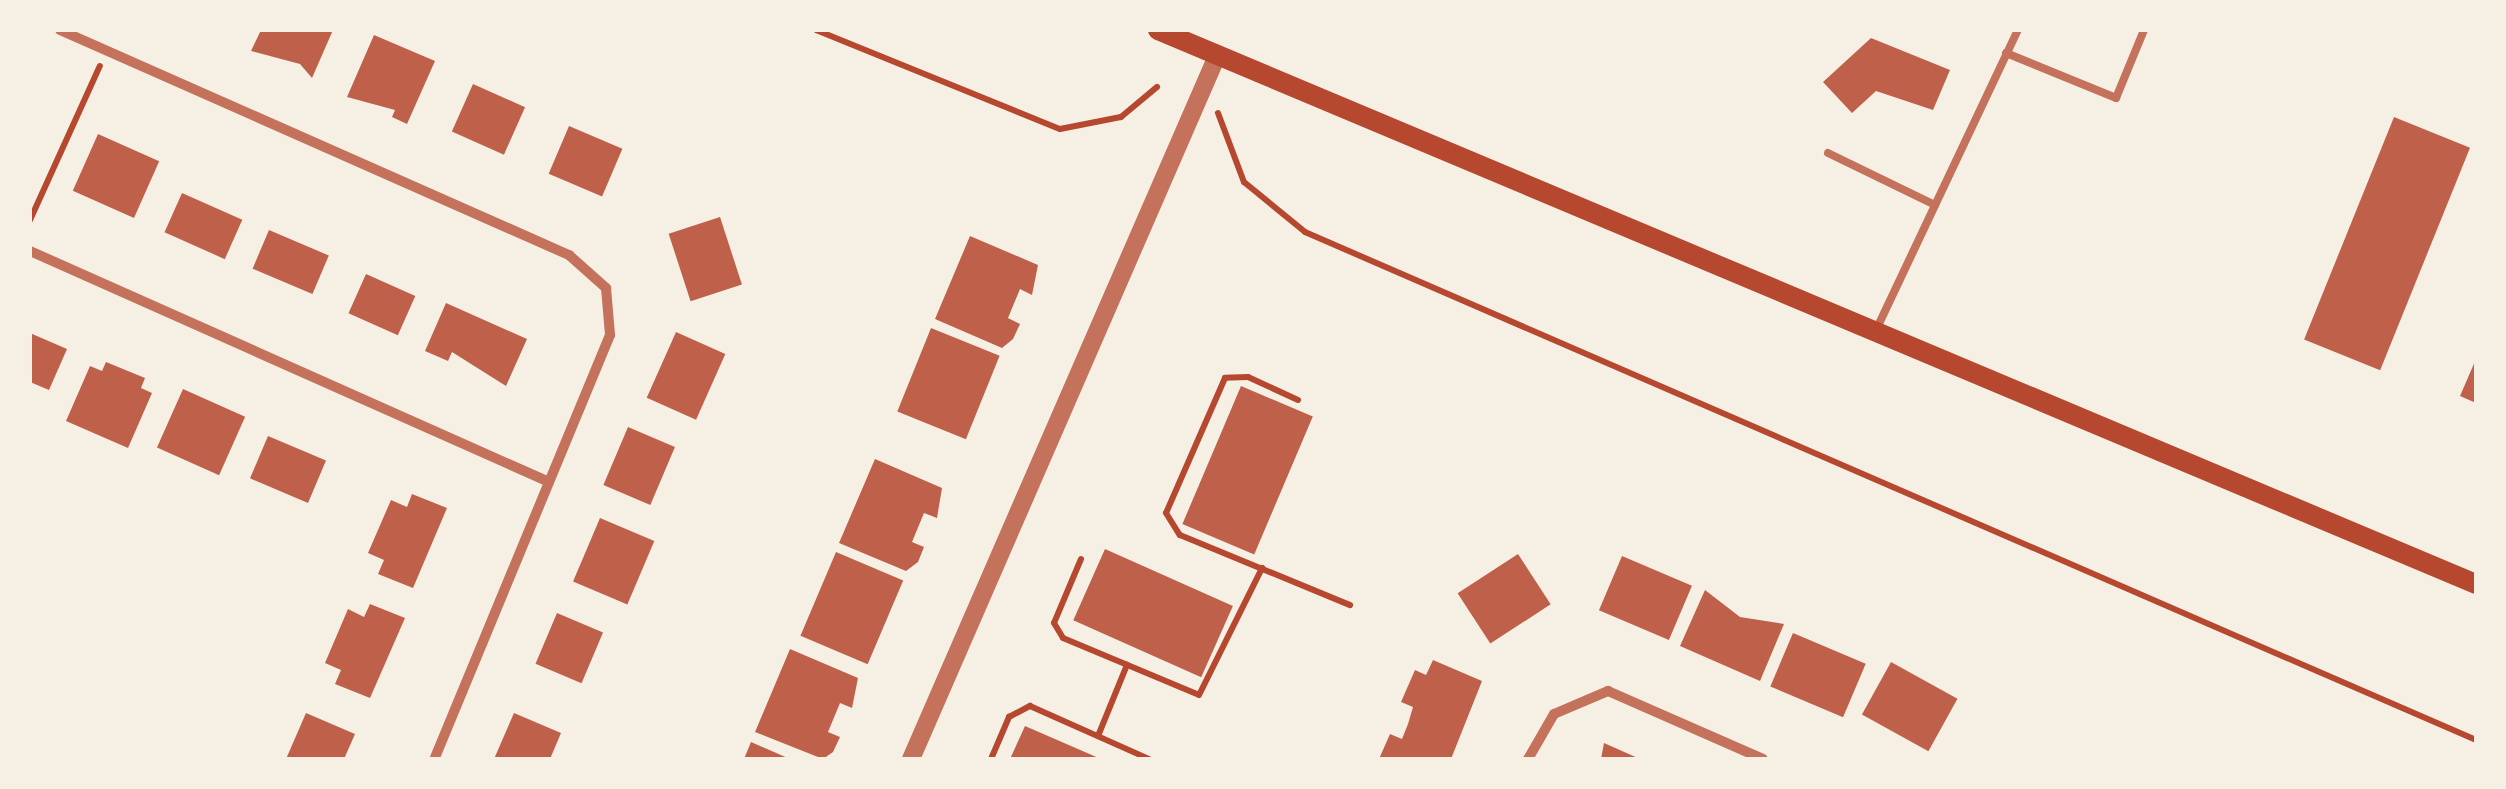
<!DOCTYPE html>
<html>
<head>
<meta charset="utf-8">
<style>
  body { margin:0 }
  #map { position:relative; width:2506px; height:789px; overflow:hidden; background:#f6efe4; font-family:"DM Sans",sans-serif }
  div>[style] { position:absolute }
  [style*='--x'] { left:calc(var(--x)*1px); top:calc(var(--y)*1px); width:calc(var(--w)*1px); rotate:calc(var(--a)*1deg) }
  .building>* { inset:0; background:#bf614a; transform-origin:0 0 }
  .path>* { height:6px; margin:-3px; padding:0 3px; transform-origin:3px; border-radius:3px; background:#b5482f }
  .service>* { height:8px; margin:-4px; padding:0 4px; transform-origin:4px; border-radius:4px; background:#c5725c }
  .minor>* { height:10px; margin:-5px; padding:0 5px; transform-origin:5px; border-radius:5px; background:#c5725c }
  .tertiary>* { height:18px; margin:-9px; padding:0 9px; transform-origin:9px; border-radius:9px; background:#c5725c }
  .secondary>* { height:20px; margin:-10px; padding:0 10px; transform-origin:10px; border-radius:10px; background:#b5482f }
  span { translate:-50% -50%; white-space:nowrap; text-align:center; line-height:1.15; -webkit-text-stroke:10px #f6efe4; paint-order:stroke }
  .frame { position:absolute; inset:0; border:32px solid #f6efe4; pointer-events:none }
</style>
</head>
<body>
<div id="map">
  <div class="building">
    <div style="clip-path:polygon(261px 30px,333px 30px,312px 78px,300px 64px,251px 51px)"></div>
    <div style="clip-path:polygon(374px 35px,435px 61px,407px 124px,392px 117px,395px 110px,347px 97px)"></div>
    <div style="clip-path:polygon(1871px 38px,1950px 70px,1933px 110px,1876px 91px,1852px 113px,1823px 82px)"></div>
    <div style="left:473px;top:84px;width:57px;height:52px;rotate:24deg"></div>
    <div style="left:2394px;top:117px;width:82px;height:240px;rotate:22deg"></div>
    <div style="left:569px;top:126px;width:58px;height:52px;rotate:23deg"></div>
    <div style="left:98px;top:134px;width:67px;height:62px;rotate:24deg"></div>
    <div style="left:182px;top:193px;width:66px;height:43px;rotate:24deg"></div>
    <div style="left:720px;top:217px;width:71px;height:54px;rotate:72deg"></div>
    <div style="left:269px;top:230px;width:65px;height:42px;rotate:23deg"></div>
    <div style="clip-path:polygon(970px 236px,1038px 265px,1032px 295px,1020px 289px,1008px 318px,1020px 324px,1013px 339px,1002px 348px,935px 319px)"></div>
    <div style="left:366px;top:274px;width:54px;height:43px;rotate:24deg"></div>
    <div style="clip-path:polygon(446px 303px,527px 339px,506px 386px,452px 352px,448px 361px,425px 351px)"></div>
    <div style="left:931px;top:328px;width:74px;height:90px;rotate:22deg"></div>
    <div style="left:676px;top:332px;width:54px;height:72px;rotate:24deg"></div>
    <div style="clip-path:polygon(30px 333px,67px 349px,49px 390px,30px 382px)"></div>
    <div style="clip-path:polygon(2476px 359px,2476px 403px,2460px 396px)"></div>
    <div style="clip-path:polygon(106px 362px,145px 378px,141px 388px,152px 393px,128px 448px,66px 421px,90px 366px,102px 371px)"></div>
    <div style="left:1241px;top:386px;width:78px;height:150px;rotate:23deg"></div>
    <div style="left:183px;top:389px;width:68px;height:64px;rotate:24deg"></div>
    <div style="left:628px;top:427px;width:51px;height:63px;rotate:23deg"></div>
    <div style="left:268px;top:436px;width:63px;height:46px;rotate:23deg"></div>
    <div style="clip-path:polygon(875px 459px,942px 488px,937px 518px,924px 513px,912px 542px,924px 547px,918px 562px,906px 571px,839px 543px)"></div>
    <div style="clip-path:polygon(412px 494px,447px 508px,413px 588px,378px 574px,384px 560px,368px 553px,391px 500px,407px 507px)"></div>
    <div style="left:600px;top:518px;width:59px;height:69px;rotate:23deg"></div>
    <div style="left:1105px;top:549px;width:140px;height:78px;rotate:24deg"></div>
    <div style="left:836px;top:552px;width:73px;height:91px;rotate:23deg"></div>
    <div style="left:1518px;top:554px;width:60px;height:72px;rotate:57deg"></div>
    <div style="left:1622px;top:556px;width:76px;height:59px;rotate:23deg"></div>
    <div style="clip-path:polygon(1705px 590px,1740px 617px,1784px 624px,1760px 681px,1680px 646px)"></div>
    <div style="clip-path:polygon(370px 604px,405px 618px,370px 698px,335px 684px,341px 670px,325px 663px,348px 609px,364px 617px)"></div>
    <div style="left:557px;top:613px;width:50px;height:55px;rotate:23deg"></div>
    <div style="left:1793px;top:633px;width:79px;height:58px;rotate:23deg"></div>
    <div style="clip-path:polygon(790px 649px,858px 678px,852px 708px,840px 703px,828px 732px,840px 737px,833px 752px,823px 759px,755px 732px)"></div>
    <div style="clip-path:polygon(1433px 660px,1482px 681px,1451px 759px,1379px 759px,1390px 734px,1402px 739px,1408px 724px,1413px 707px,1401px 702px,1415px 670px,1426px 675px)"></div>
    <div style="left:1891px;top:662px;width:76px;height:60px;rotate:29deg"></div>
    <div style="clip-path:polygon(306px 713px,355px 734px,344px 759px,286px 759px)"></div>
    <div style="clip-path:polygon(514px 713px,561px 733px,550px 759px,494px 759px)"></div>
    <div style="clip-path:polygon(1025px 726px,1101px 759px,1010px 759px)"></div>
    <div style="clip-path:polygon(751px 742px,790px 759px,744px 759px)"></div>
    <div style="clip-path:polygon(1604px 743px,1640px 759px,1601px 759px)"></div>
  </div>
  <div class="path">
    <div style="--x:816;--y:30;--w:263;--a:22.1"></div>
    <div style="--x:1060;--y:129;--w:62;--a:-11.1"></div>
    <div style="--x:1121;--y:117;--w:47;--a:-39.8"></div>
    <div style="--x:1218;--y:113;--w:74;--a:69.4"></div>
    <div style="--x:1244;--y:182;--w:79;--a:39.3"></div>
    <div style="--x:1305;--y:232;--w:1276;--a:23.45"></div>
    <div style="--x:30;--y:220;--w:169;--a:-65.6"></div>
    <div style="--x:1298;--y:400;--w:55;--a:-155.3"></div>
    <div style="--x:1248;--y:377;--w:23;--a:178"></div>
    <div style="--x:1225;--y:378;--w:147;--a:113.6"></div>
    <div style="--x:1166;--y:513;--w:26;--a:58"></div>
    <div style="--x:1180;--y:535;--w:184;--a:22.4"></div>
    <div style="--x:1081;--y:559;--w:69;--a:112.9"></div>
    <div style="--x:1054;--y:623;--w:17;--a:59"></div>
    <div style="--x:1063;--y:638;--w:147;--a:22.7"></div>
    <div style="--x:1199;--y:695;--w:142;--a:-63.6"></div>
    <div style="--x:1098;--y:736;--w:77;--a:-67.8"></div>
    <div style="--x:991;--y:759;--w:46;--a:-66.8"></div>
    <div style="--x:1009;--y:717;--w:24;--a:-28"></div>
    <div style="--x:1030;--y:706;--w:130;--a:24"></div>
  </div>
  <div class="service">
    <div style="--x:2006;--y:53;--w:119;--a:22.2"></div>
    <div style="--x:2116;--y:98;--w:74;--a:-67.6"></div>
    <div style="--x:1828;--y:153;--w:119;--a:25.9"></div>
    <div style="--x:1877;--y:328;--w:330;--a:-64.7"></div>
  </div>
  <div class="minor">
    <div style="--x:60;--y:30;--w:557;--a:23.85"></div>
    <div style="--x:569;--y:255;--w:50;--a:41.7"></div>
    <div style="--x:606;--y:288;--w:47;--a:85.1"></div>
    <div style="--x:610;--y:335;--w:459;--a:112.5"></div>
    <div style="--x:30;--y:251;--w:568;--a:23.99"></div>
    <div style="--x:1528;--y:759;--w:52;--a:-60"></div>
    <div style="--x:1554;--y:714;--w:59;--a:-23.1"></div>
    <div style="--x:1608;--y:691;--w:169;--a:23.7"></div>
  </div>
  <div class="tertiary">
    <div style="--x:911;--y:759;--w:767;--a:-66.48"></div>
  </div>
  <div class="secondary">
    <div style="--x:1158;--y:30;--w:1430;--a:22.8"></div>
  </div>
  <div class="frame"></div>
</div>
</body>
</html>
